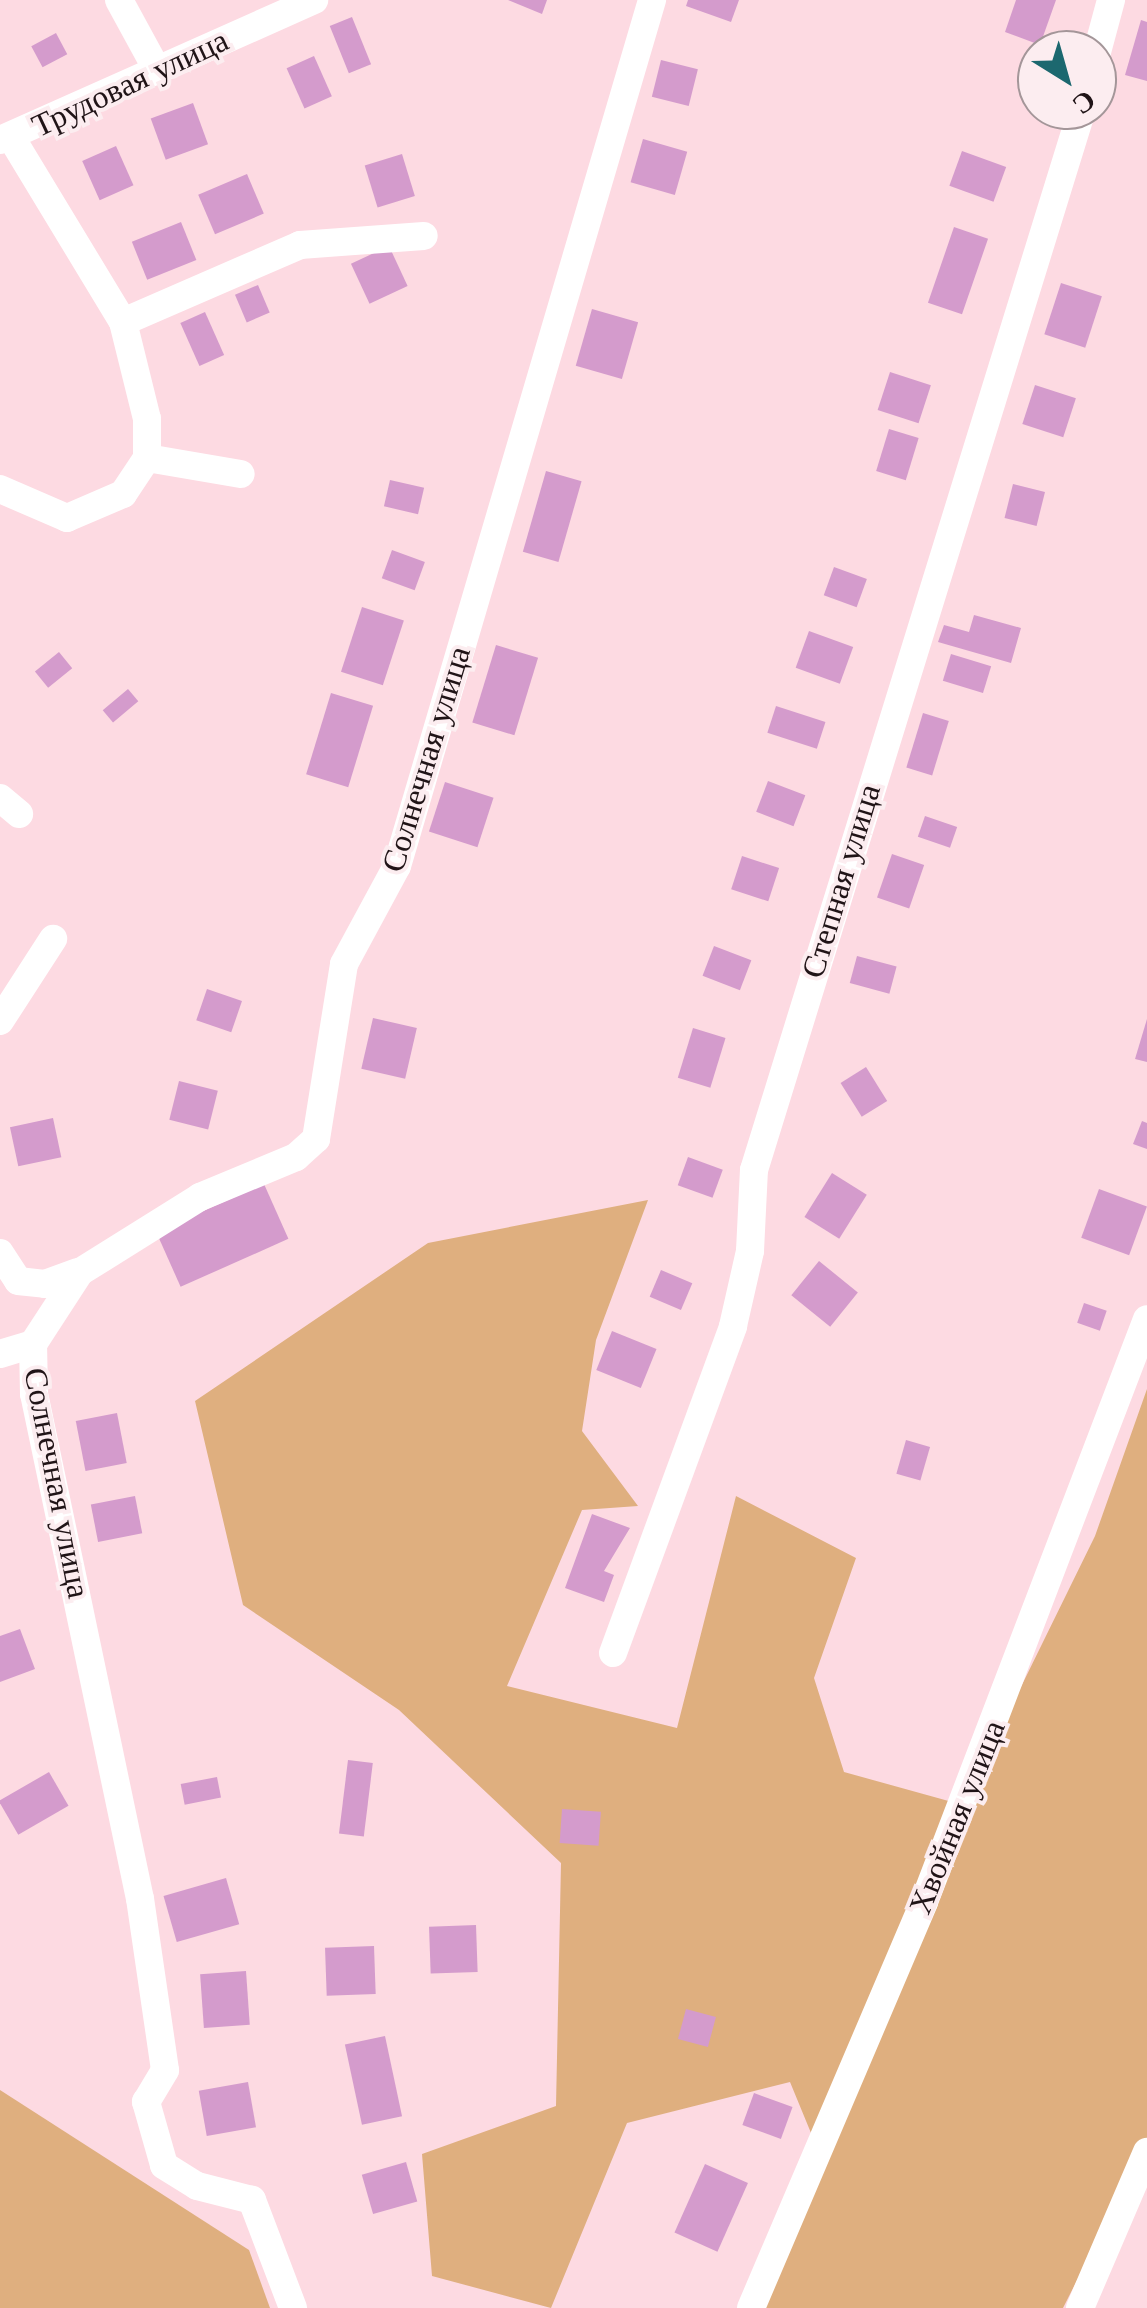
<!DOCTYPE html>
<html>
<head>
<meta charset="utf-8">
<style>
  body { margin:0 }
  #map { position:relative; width:1147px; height:2308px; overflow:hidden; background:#fddae2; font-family:"Libre Baskerville",serif }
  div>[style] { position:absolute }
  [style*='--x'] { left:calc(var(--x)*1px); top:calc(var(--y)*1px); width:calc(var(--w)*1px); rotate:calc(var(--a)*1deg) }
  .green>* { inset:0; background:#dfaf7f }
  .building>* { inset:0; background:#d49bcc; transform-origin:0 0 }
  .minor>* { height:28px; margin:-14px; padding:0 14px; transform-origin:14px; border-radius:14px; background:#fff }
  span { translate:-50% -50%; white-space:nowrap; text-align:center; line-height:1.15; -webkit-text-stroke:8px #fcedf0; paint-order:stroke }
  .street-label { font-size:32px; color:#201417 }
  .north { position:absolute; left:1017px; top:30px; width:100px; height:100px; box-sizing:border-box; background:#fcedf0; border:2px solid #a49699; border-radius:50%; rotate:143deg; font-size:28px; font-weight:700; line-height:40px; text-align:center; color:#201417 }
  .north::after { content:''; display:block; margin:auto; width:35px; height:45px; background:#1c686f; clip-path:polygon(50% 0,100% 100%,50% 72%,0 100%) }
</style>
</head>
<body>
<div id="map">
  <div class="green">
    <div style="clip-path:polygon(648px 1200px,596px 1340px,582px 1431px,638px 1506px,582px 1510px,507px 1686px,677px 1728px,736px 1496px,856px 1558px,814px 1678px,844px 1772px,963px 1805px,1095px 1536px,1147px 1389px,1147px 2142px,1063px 2308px,759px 2308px,825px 2167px,790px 2082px,627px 2123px,551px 2308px,432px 2276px,422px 2154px,556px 2106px,561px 1863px,399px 1710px,243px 1605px,195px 1401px,428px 1243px)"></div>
    <div style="clip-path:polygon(0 2090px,249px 2250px,270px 2308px,0 2308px)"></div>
  </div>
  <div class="building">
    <div style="clip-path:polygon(508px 0,547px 0,542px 14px)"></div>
    <div style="clip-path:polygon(688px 0,739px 0,731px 22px,686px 6px)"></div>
    <div style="clip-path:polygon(1016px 0,1056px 0,1040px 45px,1005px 32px)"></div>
    <div style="left:352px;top:17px;width:51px;height:24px;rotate:68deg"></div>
    <div style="clip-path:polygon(1141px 20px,1147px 22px,1147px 81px,1125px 75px)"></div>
    <div style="left:56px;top:33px;width:24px;height:28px;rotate:62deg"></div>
    <div style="left:314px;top:56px;width:44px;height:30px;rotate:66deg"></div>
    <div style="left:661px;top:60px;width:38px;height:38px;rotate:14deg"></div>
    <div style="left:193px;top:103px;width:44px;height:45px;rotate:70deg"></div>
    <div style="left:643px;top:139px;width:46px;height:45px;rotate:16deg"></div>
    <div style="left:116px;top:146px;width:43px;height:37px;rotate:66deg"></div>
    <div style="left:962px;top:151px;width:47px;height:37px;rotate:20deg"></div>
    <div style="left:402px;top:154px;width:44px;height:39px;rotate:73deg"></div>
    <div style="left:247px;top:174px;width:43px;height:53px;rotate:67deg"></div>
    <div style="left:181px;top:222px;width:41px;height:53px;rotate:68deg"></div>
    <div style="left:954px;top:227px;width:36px;height:80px;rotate:19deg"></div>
    <div style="left:389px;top:246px;width:44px;height:42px;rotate:65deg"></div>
    <div style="left:1061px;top:283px;width:43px;height:54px;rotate:18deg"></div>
    <div style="left:258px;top:285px;width:30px;height:25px;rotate:67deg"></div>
    <div style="left:592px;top:309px;width:48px;height:59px;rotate:16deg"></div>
    <div style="left:205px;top:312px;width:47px;height:27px;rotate:66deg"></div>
    <div style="left:890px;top:372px;width:43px;height:40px;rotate:18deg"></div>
    <div style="left:1035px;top:385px;width:43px;height:41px;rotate:18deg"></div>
    <div style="left:889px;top:429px;width:31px;height:44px;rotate:17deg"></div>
    <div style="left:546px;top:471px;width:37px;height:84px;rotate:16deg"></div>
    <div style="left:390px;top:480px;width:35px;height:27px;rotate:13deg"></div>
    <div style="left:1013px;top:484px;width:33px;height:35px;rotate:14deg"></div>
    <div style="left:392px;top:550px;width:35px;height:30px;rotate:20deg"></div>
    <div style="left:834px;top:567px;width:35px;height:30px;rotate:20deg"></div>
    <div style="left:362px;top:607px;width:44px;height:68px;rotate:18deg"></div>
    <div style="clip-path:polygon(974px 615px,1021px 628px,1011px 663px,938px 642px,944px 625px,969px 632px)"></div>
    <div style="left:809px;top:631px;width:47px;height:39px;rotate:20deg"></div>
    <div style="left:496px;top:645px;width:44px;height:81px;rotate:17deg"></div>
    <div style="left:59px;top:652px;width:21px;height:31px;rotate:51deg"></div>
    <div style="left:951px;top:654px;width:42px;height:28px;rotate:17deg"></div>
    <div style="left:128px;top:689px;width:16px;height:33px;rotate:50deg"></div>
    <div style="left:331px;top:693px;width:44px;height:85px;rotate:17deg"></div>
    <div style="left:776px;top:706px;width:52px;height:28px;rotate:18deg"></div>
    <div style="left:923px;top:713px;width:27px;height:57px;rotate:17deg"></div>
    <div style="left:768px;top:781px;width:40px;height:33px;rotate:21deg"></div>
    <div style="left:445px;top:782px;width:51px;height:52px;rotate:18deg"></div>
    <div style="left:925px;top:816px;width:34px;height:22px;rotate:19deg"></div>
    <div style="left:892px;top:854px;width:34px;height:46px;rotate:19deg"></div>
    <div style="left:742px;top:856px;width:39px;height:35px;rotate:18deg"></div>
    <div style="left:714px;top:946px;width:40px;height:32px;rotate:21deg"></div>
    <div style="left:857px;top:956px;width:41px;height:28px;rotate:15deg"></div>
    <div style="left:207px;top:989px;width:37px;height:33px;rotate:19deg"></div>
    <div style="left:373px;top:1018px;width:45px;height:52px;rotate:13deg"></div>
    <div style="clip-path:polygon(1147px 1019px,1147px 1062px,1135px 1059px)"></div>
    <div style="left:693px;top:1028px;width:34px;height:52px;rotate:17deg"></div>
    <div style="left:866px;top:1067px;width:40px;height:30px;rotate:58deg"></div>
    <div style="left:179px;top:1081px;width:40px;height:40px;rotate:14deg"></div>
    <div style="left:53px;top:1118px;width:40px;height:44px;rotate:78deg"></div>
    <div style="clip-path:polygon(1142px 1121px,1147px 1123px,1147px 1149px,1133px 1144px)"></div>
    <div style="left:688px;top:1157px;width:37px;height:30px;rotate:20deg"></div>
    <div style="left:832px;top:1173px;width:41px;height:52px;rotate:32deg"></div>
    <div style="left:264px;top:1184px;width:60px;height:118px;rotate:66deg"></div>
    <div style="left:1099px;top:1189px;width:51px;height:52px;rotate:20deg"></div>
    <div style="left:819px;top:1261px;width:50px;height:44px;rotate:39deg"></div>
    <div style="left:661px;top:1270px;width:34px;height:29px;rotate:23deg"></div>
    <div style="left:1084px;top:1303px;width:24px;height:21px;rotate:19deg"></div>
    <div style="left:612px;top:1331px;width:48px;height:42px;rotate:22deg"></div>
    <div style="left:117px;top:1413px;width:51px;height:42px;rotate:79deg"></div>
    <div style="left:906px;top:1440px;width:25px;height:35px;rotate:16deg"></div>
    <div style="left:135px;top:1496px;width:38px;height:45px;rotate:79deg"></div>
    <div style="clip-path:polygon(592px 1514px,630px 1528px,604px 1571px,614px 1575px,604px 1602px,565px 1588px)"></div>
    <div style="clip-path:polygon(20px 1629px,35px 1669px,0 1682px,0 1636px)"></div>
    <div style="left:348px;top:1760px;width:25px;height:74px;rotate:7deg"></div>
    <div style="left:49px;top:1772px;width:39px;height:58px;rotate:60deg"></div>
    <div style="left:217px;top:1777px;width:21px;height:37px;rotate:79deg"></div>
    <div style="left:562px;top:1809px;width:39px;height:34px;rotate:4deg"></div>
    <div style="left:226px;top:1878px;width:48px;height:65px;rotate:74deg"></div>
    <div style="left:476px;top:1925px;width:47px;height:47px;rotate:88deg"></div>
    <div style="left:374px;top:1946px;width:48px;height:49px;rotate:88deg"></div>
    <div style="left:246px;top:1971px;width:54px;height:46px;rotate:86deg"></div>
    <div style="left:686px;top:2009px;width:31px;height:31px;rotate:15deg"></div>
    <div style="left:385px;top:2036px;width:82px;height:41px;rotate:78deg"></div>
    <div style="left:248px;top:2082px;width:46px;height:50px;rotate:80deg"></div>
    <div style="left:754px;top:2093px;width:41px;height:34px;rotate:20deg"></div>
    <div style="left:406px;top:2162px;width:41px;height:46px;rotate:74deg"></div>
    <div style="left:705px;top:2164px;width:47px;height:75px;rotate:24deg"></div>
  </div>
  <div class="minor">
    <div style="--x:119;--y:0;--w:77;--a:61.4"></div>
    <div style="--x:1097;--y:52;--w:54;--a:-74.9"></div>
    <div style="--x:0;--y:140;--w:344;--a:-24"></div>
    <div style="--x:123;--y:322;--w:193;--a:-23.5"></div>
    <div style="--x:300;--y:245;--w:124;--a:-4.2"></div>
    <div style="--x:147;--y:458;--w:95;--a:9.7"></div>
    <div style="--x:0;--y:489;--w:73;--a:23.4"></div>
    <div style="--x:67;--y:518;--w:61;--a:-23.2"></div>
    <div style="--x:123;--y:494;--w:43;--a:-56.3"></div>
    <div style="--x:147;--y:458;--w:39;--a:-90"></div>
    <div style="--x:147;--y:419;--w:100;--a:-103.9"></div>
    <div style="--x:123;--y:322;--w:214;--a:-121.2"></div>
    <div style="--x:0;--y:798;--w:25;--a:40"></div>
    <div style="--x:0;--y:1021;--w:98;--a:-57.1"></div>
    <div style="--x:0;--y:1253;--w:33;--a:57"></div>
    <div style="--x:18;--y:1281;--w:27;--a:6"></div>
    <div style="--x:45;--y:1284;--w:35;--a:-20"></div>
    <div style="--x:0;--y:1354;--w:34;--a:-17"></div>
    <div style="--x:613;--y:1653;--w:348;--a:-69.8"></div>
    <div style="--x:733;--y:1326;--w:77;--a:-77.2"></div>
    <div style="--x:750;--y:1251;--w:81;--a:-87.2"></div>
    <div style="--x:754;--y:1170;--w:1110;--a:-72.81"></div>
    <div style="--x:293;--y:2308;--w:116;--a:-110.8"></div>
    <div style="--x:252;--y:2200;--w:57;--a:-165.7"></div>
    <div style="--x:197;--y:2186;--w:39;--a:-148"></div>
    <div style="--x:164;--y:2165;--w:66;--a:-105.9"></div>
    <div style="--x:146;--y:2102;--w:37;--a:-59"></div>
    <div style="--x:165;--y:2070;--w:173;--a:-98.3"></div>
    <div style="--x:140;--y:1899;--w:516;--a:-101.85"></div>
    <div style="--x:34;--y:1394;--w:50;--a:-91.1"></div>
    <div style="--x:33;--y:1344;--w:86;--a:-56.9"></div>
    <div style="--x:80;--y:1272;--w:142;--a:-32"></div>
    <div style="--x:200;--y:1197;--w:104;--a:-22.6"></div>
    <div style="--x:296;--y:1157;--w:27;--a:-42"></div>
    <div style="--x:316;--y:1139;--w:177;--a:-80.9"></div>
    <div style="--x:344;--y:964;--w:111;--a:-61.6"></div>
    <div style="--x:397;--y:866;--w:903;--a:-73.59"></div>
    <div style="--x:751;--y:2308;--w:441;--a:-66.9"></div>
    <div style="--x:924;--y:1902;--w:624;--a:-69.07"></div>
    <div style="--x:1080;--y:2308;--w:170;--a:-66.8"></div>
  </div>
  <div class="street-label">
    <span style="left:130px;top:83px;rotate:-25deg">Трудовая улица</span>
    <span style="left:426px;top:759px;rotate:-73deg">Солнечная улица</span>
    <span style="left:841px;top:881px;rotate:-73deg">Степная улица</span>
    <span style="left:57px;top:1483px;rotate:79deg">Солнечная улица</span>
    <span style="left:957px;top:1817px;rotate:-68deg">Хвойная улица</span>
  </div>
  <div class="north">С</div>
</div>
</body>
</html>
